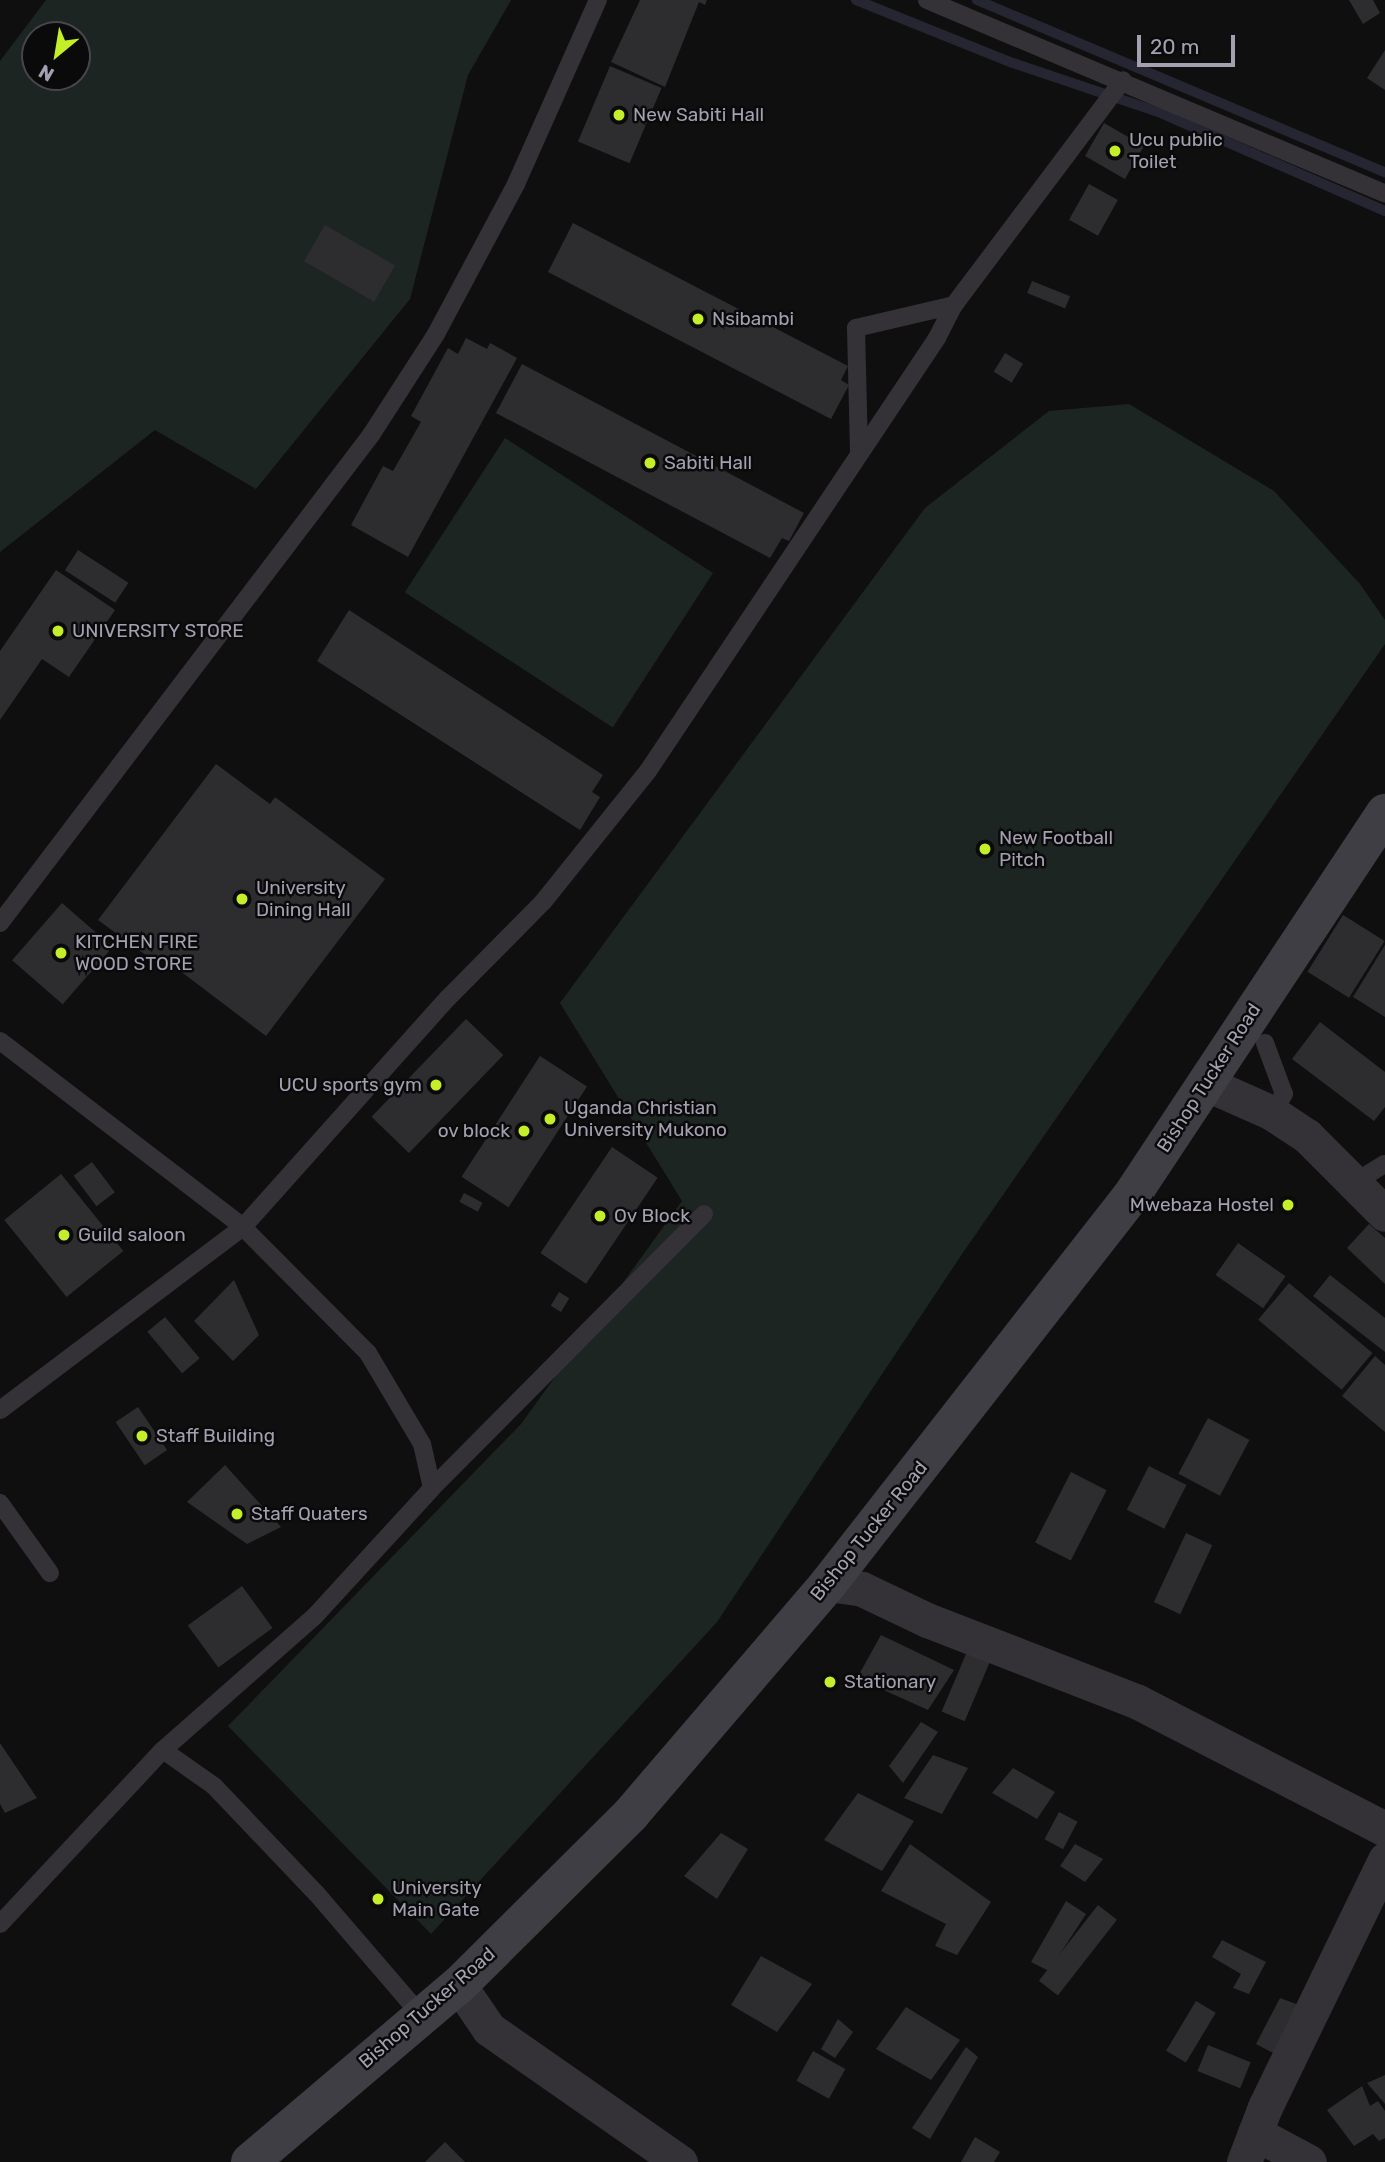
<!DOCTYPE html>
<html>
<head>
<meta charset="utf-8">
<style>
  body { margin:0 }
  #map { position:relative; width:1385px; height:2162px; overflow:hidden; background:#100f10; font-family:Rubik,sans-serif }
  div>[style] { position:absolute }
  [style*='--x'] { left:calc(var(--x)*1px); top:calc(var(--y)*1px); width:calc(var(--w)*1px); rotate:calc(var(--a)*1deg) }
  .green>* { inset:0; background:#1d2522; transform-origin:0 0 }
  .stream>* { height:10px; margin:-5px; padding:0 5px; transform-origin:5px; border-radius:5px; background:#262633 }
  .building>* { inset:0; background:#2d2c2f; transform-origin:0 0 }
  .lane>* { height:18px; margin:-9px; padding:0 9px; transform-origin:9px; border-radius:9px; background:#343237 }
  .street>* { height:35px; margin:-17.5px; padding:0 17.5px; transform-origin:17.5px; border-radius:17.5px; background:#343237 }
  .secondary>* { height:38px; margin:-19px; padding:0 19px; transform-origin:19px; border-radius:19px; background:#403e45 }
  .dots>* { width:19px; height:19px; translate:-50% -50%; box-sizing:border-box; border:4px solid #0b0a0b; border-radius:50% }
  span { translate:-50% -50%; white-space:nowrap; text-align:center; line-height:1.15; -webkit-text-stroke:5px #0b0a0b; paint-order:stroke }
  .poi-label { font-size:19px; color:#a4a0b1 }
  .left { translate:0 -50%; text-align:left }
  .right { translate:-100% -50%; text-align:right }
  .street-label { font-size:19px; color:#a4a0b1 }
  .north { position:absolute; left:21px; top:21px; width:70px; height:70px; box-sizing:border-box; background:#0b0a0b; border:2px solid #48464d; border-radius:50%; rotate:210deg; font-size:19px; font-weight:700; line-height:28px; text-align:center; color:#a4a0b1 }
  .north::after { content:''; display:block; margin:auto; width:24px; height:32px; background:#c4ee29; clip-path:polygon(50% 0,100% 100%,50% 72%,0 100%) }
  .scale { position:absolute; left:1137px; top:35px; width:98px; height:32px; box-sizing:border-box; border:4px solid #a4a0b1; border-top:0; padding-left:9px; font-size:21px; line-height:24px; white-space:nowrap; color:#a4a0b1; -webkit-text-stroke:5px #0b0a0b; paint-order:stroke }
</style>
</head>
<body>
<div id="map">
  <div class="green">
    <i style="clip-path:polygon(evenodd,46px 0,511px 0,468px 75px,410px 299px,256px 489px,155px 430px,0 552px,0 61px,46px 0,35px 35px,77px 35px,77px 77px,35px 77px,35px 35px)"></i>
    <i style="clip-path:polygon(1129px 404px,1274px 491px,1360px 584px,1385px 620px,1385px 644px,962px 1254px,717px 1622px,431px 1934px,228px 1726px,521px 1424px,682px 1201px,560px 1003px,925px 508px,1049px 411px)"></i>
    <i style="left:505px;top:438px;width:248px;height:184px;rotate:33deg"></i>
  </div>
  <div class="stream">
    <i style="--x:856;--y:0;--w:169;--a:21.9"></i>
    <i style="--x:1013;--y:63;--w:151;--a:18.6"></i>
    <i style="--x:1156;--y:111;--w:250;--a:23.6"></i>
    <i style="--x:977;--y:0;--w:443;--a:22.9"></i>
  </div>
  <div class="building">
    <i style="clip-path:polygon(640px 0,707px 0,705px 5px,699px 2px,665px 87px,611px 62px)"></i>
    <i style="clip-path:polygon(1349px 0,1373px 0,1380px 13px,1363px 24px)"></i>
    <i style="clip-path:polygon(1385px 50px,1385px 90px,1367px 78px)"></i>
    <i style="left:610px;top:66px;width:56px;height:82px;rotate:23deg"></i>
    <i style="left:1104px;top:123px;width:46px;height:38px;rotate:30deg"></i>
    <i style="left:1089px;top:184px;width:33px;height:41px;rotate:29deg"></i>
    <i style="clip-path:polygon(573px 223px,848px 366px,841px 380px,849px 385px,831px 419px,548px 272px)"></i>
    <i style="left:325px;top:225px;width:81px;height:42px;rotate:30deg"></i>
    <i style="left:1032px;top:281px;width:41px;height:13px;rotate:22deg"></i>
    <i style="clip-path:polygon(466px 338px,487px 349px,490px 343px,517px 358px,408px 557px,351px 525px,383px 466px,393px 471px,421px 422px,411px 416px,448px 348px,458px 354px)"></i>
    <i style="left:1005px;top:353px;width:21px;height:22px;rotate:31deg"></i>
    <i style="clip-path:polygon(522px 364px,804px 513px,789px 541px,782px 538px,770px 558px,496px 413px)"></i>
    <i style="left:78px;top:550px;width:60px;height:24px;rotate:33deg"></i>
    <i style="clip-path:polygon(56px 570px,115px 610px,69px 677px,42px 659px,0 720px,0 651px)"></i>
    <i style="clip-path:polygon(349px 610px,603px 775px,592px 792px,600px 797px,580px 830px,317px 661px)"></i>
    <i style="clip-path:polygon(216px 764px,270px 804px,275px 797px,385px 879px,266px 1036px,163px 958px,158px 964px,98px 920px)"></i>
    <i style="left:62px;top:903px;width:67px;height:76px;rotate:41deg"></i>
    <i style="left:1343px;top:915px;width:49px;height:67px;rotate:32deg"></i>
    <i style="clip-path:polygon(1385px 945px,1385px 1017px,1353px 997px)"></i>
    <i style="left:466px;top:1019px;width:52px;height:136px;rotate:44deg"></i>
    <i style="clip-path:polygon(1320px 1022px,1385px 1072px,1385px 1107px,1374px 1121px,1292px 1059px)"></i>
    <i style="left:540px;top:1056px;width:56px;height:144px;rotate:33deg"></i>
    <i style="left:612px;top:1147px;width:55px;height:128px;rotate:34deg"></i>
    <i style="left:92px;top:1162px;width:38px;height:23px;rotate:53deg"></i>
    <i style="left:61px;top:1174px;width:99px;height:73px;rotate:51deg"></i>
    <i style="left:464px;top:1193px;width:21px;height:10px;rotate:28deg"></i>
    <i style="clip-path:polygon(1369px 1224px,1385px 1238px,1385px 1284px,1347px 1248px)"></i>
    <i style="left:1238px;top:1243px;width:58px;height:39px;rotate:35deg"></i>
    <i style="clip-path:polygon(1330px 1275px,1385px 1318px,1385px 1352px,1313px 1296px)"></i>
    <i style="clip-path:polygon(234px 1280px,259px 1335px,233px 1361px,194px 1321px)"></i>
    <i style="left:1289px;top:1283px;width:109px;height:48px;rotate:40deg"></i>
    <i style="left:559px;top:1292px;width:12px;height:16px;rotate:31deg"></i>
    <i style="left:165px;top:1317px;width:54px;height:23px;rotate:50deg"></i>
    <i style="clip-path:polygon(1375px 1356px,1385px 1365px,1385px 1432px,1342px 1396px)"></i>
    <i style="left:138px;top:1407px;width:52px;height:27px;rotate:56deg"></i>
    <i style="left:1208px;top:1418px;width:47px;height:63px;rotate:28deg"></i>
    <i style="clip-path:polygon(225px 1465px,281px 1527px,247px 1544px,187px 1502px)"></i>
    <i style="left:1149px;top:1466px;width:42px;height:49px;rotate:27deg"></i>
    <i style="left:1071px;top:1472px;width:40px;height:79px;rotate:27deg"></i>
    <i style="left:1186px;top:1533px;width:29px;height:76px;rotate:25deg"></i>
    <i style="left:242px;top:1586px;width:52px;height:67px;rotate:54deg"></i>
    <i style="clip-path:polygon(881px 1635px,954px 1670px,928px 1710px,857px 1678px)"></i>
    <i style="left:969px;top:1647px;width:25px;height:70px;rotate:23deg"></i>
    <i style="clip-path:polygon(921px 1722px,938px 1732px,903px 1783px,889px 1766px)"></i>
    <i style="clip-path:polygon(0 1743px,37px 1798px,5px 1813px,0 1804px)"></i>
    <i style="clip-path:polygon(933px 1755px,968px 1768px,942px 1814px,904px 1798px)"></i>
    <i style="clip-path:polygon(1013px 1768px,1055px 1792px,1037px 1819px,992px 1793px)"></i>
    <i style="clip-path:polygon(858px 1793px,914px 1821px,882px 1871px,824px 1840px)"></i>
    <i style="left:1059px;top:1812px;width:21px;height:31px;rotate:28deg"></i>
    <i style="clip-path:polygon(721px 1833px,748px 1849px,717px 1899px,684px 1876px)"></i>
    <i style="clip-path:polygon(910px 1844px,991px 1902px,957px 1955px,935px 1946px,946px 1924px,881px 1891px)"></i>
    <i style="clip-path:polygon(1075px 1844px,1103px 1859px,1085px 1882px,1060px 1866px)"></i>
    <i style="clip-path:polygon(1066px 1901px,1086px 1914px,1049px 1971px,1031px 1962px)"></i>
    <i style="left:1098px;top:1905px;width:24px;height:96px;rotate:38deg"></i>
    <i style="clip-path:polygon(1222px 1940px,1266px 1962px,1249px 1994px,1233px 1988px,1241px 1974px,1212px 1957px)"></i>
    <i style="clip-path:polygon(761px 1956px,812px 1984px,777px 2032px,731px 2005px)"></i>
    <i style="clip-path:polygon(1280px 1998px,1299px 2005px,1277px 2055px,1256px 2044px)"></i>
    <i style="left:1196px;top:2001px;width:23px;height:58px;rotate:31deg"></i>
    <i style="clip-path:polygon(906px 2007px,960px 2040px,931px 2080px,876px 2049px)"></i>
    <i style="clip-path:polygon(838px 2019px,853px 2032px,835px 2058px,821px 2049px)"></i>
    <i style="left:1208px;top:2045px;width:46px;height:28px;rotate:22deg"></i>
    <i style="clip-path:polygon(966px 2047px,978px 2057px,930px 2139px,912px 2128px)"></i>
    <i style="left:813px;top:2051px;width:37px;height:34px;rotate:29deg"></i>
    <i style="clip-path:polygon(1385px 2075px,1385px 2104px,1367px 2083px)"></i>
    <i style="clip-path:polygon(1362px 2086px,1370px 2106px,1378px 2101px,1385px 2111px,1385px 2138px,1379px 2141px,1373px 2134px,1354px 2146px,1327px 2110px)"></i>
    <i style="clip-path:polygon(975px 2137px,1000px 2152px,994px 2162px,961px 2162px)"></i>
    <i style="clip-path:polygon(445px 2142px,465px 2162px,425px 2162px)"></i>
  </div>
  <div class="lane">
    <i style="--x:927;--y:0;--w:497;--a:22.9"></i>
    <i style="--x:859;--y:451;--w:123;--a:-91.4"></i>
    <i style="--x:856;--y:328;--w:101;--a:-13.2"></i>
    <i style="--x:0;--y:923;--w:613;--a:-52.76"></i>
    <i style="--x:371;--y:435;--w:120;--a:-57.2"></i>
    <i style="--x:436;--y:334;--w:170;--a:-61.9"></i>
    <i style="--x:516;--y:184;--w:201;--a:-66"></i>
    <i style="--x:0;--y:1041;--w:306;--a:37.4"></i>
    <i style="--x:243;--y:1227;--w:304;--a:143"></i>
    <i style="--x:1265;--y:1043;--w:54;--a:69.6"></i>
    <i style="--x:1284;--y:1094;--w:22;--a:122"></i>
    <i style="--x:1354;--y:1183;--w:36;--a:-32"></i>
    <i style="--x:432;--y:1488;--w:386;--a:-45.2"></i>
    <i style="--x:0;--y:1503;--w:86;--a:54.5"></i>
    <i style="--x:163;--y:1750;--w:62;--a:35.2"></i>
    <i style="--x:214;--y:1786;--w:148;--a:46.4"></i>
    <i style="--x:316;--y:1893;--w:160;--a:49.3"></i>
    <i style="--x:0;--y:1924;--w:238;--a:-46.9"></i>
    <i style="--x:163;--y:1750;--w:201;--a:-41.4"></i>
    <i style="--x:314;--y:1617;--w:175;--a:-47.5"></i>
    <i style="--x:432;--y:1488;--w:45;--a:-102.8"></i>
    <i style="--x:422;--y:1444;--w:106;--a:-120.7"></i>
    <i style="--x:368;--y:1353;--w:177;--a:-134.8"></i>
    <i style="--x:243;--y:1227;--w:307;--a:-48.2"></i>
    <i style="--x:448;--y:998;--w:135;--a:-45.3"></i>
    <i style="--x:543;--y:902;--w:168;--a:-51.3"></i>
    <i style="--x:648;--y:771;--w:521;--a:-56.28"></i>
    <i style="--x:937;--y:338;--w:37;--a:-63"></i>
    <i style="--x:954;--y:305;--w:281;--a:-53.1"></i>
  </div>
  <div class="street">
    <i style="--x:1207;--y:1084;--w:71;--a:24"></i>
    <i style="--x:1272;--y:1113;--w:42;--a:33.3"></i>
    <i style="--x:1307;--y:1136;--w:110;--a:45"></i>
    <i style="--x:828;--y:1584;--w:34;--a:8"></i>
    <i style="--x:862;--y:1589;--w:72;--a:25.5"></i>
    <i style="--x:927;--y:1620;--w:226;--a:21.2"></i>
    <i style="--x:1138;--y:1702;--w:278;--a:27.2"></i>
    <i style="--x:459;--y:1985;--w:53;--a:55.7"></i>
    <i style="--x:489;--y:2029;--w:233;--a:34.9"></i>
    <i style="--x:1255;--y:2133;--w:61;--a:28.2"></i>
    <i style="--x:1244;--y:2162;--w:59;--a:-69.1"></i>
    <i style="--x:1265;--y:2107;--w:275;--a:-64.1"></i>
  </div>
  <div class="secondary">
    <i style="--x:250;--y:2162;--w:274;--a:-40.3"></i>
    <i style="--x:459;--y:1985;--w:243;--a:-44.8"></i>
    <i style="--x:631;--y:1814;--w:303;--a:-49.4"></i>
    <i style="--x:828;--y:1584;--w:490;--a:-52"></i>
    <i style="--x:1130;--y:1198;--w:462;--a:-56.5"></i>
  </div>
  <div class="dots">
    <i style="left:619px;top:115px;background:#c4ee29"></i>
    <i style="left:1115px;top:151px;background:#c4ee29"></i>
    <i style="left:698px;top:319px;background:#c4ee29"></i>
    <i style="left:650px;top:463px;background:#c4ee29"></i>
    <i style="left:58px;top:631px;background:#c4ee29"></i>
    <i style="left:985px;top:849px;background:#c4ee29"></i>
    <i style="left:242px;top:899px;background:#c4ee29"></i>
    <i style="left:61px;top:953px;background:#c4ee29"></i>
    <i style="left:436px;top:1085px;background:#c4ee29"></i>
    <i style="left:550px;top:1119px;background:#c4ee29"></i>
    <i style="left:524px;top:1131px;background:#c4ee29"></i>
    <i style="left:1288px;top:1205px;background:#c4ee29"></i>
    <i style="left:600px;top:1216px;background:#c4ee29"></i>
    <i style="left:64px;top:1235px;background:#c4ee29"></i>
    <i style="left:142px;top:1436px;background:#c4ee29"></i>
    <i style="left:237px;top:1514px;background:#c4ee29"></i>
    <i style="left:830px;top:1682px;background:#c4ee29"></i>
    <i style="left:378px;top:1899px;background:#c4ee29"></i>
  </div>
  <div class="poi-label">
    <span class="left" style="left:633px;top:115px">New Sabiti Hall</span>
    <span class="left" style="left:1129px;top:151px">Ucu public<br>Toilet</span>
    <span class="left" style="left:712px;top:319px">Nsibambi</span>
    <span class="left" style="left:664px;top:463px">Sabiti Hall</span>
    <span class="left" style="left:72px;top:631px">UNIVERSITY STORE</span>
    <span class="left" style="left:999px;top:849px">New Football<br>Pitch</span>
    <span class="left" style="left:256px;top:899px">University<br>Dining Hall</span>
    <span class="left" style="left:75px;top:953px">KITCHEN FIRE<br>WOOD STORE</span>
    <span class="right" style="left:422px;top:1085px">UCU sports gym</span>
    <span class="left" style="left:564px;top:1119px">Uganda Christian<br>University Mukono</span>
    <span class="right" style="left:510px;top:1131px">ov block</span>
    <span class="right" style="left:1274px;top:1205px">Mwebaza Hostel</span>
    <span class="left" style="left:614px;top:1216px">Ov Block</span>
    <span class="left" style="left:78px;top:1235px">Guild saloon</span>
    <span class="left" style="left:156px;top:1436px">Staff Building</span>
    <span class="left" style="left:251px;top:1514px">Staff Quaters</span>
    <span class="left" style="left:844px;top:1682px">Stationary</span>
    <span class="left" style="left:392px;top:1899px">University<br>Main Gate</span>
  </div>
  <div class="street-label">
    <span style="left:1209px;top:1078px;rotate:-57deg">Bishop Tucker Road</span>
    <span style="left:869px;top:1531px;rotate:-51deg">Bishop Tucker Road</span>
    <span style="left:427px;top:2008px;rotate:-41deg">Bishop Tucker Road</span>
  </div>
  <div class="north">N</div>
  <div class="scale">20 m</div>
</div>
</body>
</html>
